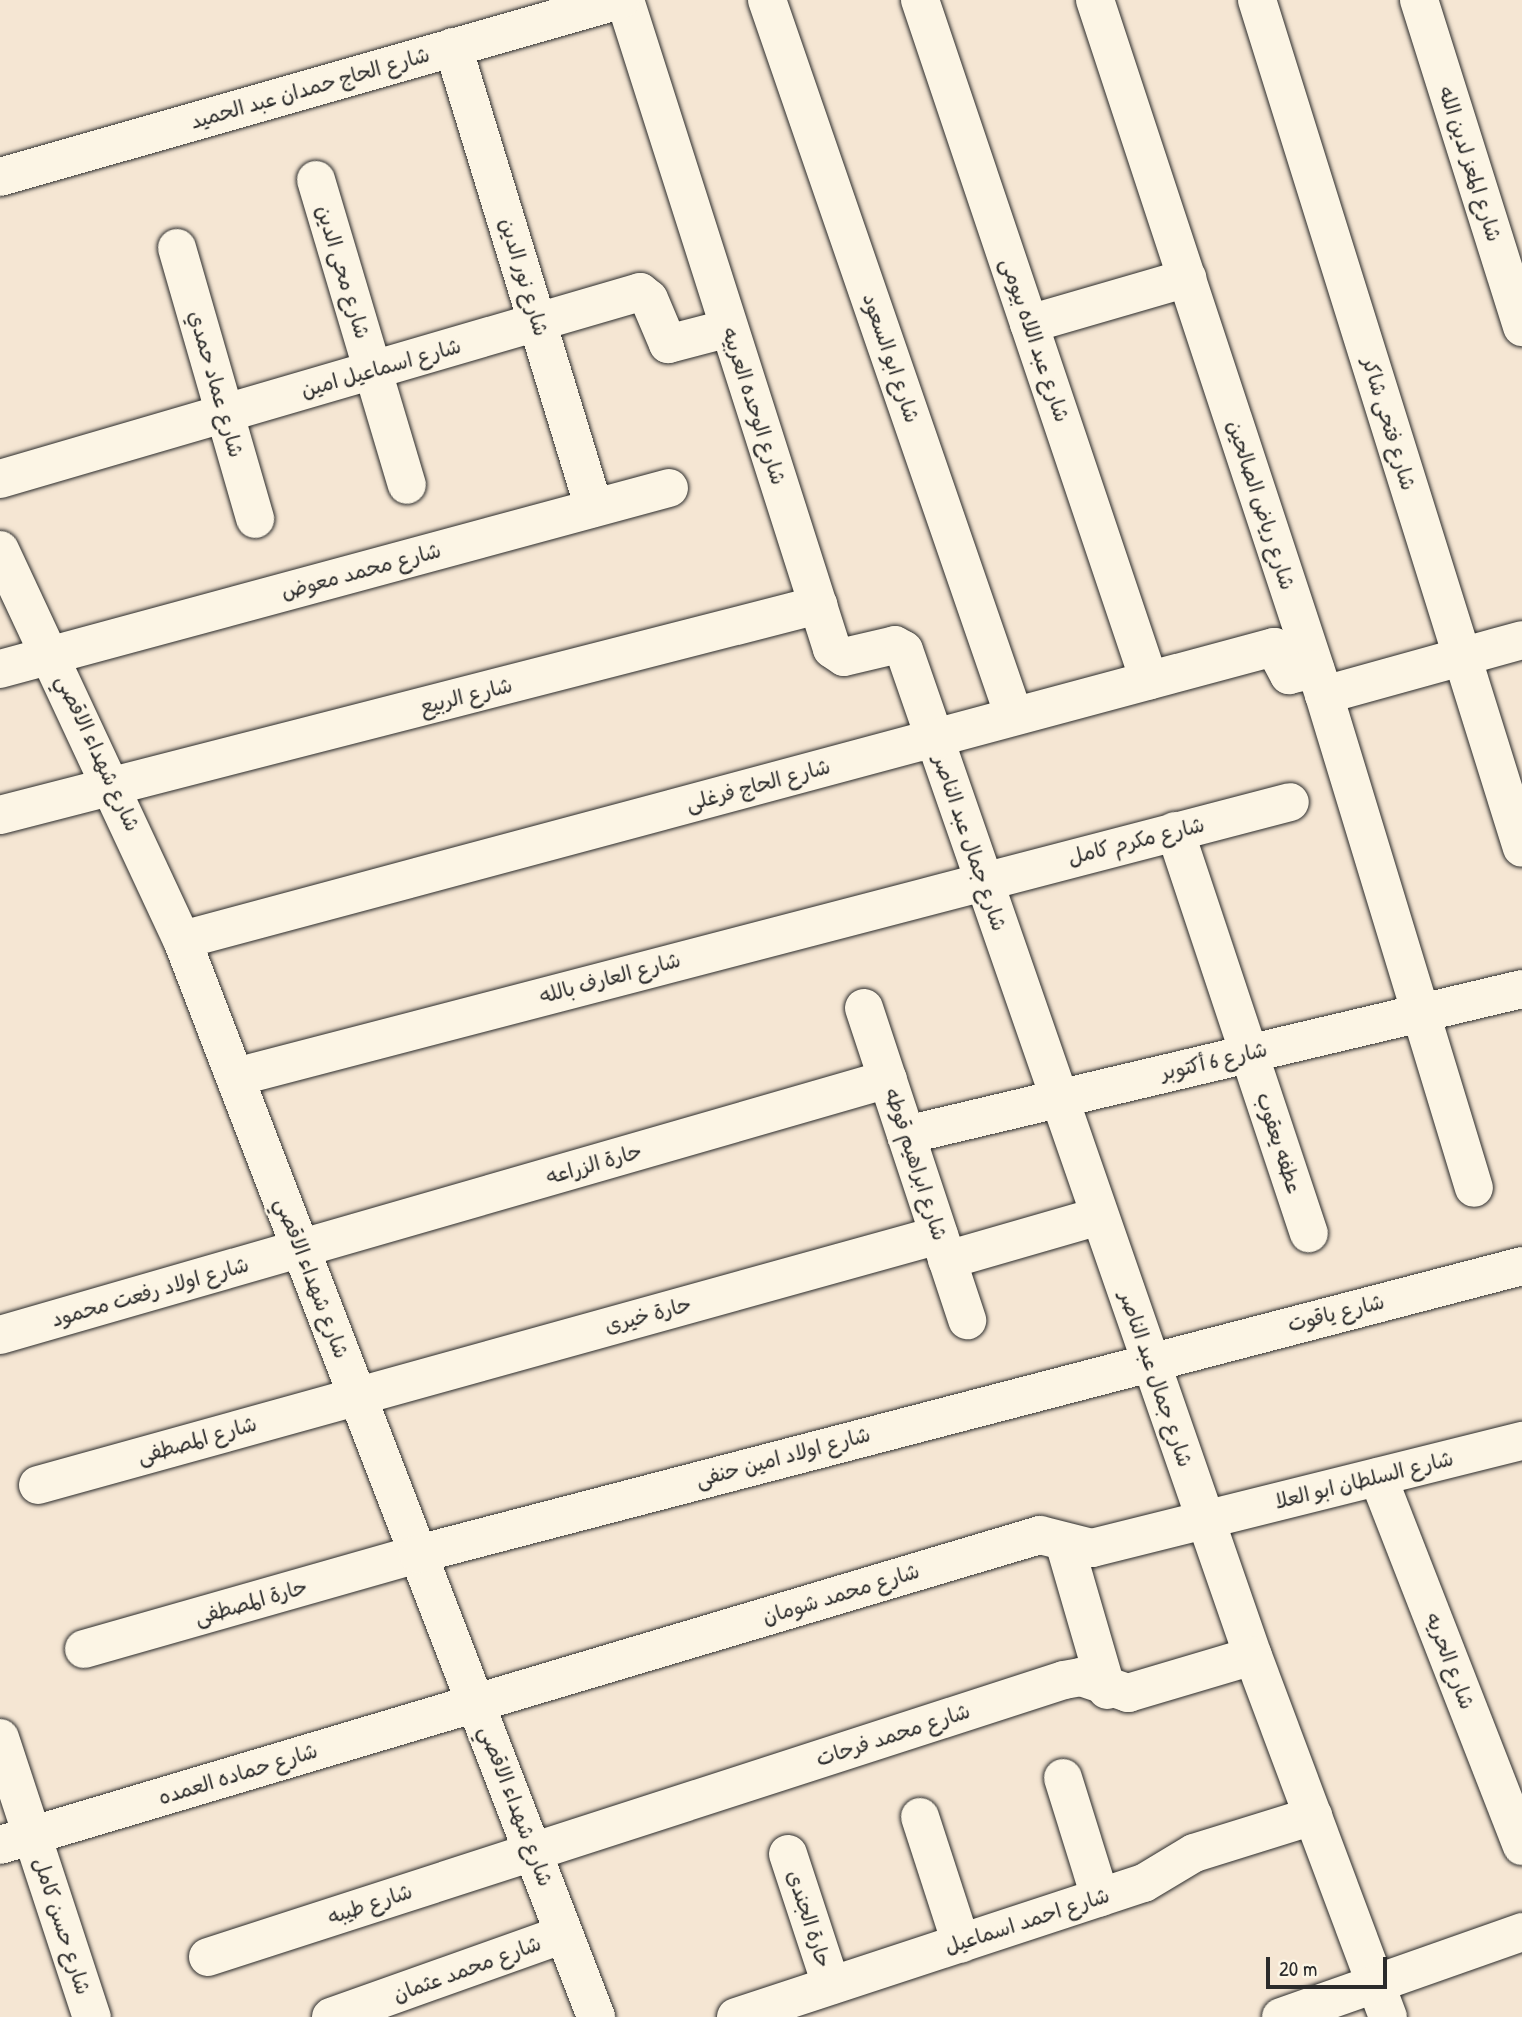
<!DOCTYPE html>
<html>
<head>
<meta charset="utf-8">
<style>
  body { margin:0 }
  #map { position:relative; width:1522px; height:2017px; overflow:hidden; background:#f5e6d3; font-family:"Patrick Hand","Playpen Sans Arabic",sans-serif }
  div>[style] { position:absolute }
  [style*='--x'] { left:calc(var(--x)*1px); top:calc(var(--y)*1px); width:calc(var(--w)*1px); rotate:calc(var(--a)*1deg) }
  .roads { filter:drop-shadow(0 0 2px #2b2b2b) drop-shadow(0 0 2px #2b2b2b) }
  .minor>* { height:38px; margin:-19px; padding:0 19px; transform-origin:19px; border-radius:19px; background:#fcf5e5 }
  span { translate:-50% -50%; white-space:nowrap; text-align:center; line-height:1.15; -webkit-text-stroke:5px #fcf5e5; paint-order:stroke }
  .street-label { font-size:21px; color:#2b2b2b }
  .scale { position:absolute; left:1266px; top:1957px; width:121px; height:32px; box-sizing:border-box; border:4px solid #2b2b2b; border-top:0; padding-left:9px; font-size:21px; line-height:24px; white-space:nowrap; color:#2b2b2b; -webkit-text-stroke:5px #fcf5e5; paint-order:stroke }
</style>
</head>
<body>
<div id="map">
  <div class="roads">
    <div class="minor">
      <i style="--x:625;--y:0;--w:681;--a:72.31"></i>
      <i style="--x:832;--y:649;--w:14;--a:34"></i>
      <i style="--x:844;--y:657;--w:52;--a:-13.2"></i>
      <i style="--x:895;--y:645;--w:10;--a:29"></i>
      <i style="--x:904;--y:650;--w:1065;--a:70.87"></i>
      <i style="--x:1253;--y:1656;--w:385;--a:69.5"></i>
      <i style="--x:767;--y:0;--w:757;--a:70.97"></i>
      <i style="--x:920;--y:0;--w:718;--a:71.39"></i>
      <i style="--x:1095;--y:0;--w:732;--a:71.76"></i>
      <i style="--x:1324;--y:695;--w:515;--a:73.08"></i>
      <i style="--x:1257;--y:0;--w:888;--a:72.65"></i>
      <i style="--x:1419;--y:0;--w:343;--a:72.5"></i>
      <i style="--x:453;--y:47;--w:482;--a:73"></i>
      <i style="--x:0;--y:177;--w:645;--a:-15.93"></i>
      <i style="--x:316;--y:180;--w:318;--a:73.4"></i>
      <i style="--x:177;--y:248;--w:282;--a:73.9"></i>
      <i style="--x:1029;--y:324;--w:165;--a:-16.2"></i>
      <i style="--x:0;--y:479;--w:667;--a:-16.29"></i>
      <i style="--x:640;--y:292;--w:11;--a:38"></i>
      <i style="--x:649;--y:299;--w:49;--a:67.1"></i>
      <i style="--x:668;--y:344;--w:63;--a:-14.7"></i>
      <i style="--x:0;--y:550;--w:430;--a:65"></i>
      <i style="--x:182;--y:940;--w:1154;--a:68.97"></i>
      <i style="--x:0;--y:669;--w:693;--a:-15.14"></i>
      <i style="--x:1324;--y:695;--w:205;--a:-15.5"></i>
      <i style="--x:0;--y:815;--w:845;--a:-14.4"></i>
      <i style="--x:1175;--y:831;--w:424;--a:71.6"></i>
      <i style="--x:182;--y:940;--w:1131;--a:-15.02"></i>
      <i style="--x:1274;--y:647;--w:32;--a:62"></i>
      <i style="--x:1289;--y:675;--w:27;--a:-13"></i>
      <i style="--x:864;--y:1008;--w:329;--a:71.7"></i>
      <i style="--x:236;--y:1077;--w:1089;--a:-14.62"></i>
      <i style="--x:906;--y:1135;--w:633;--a:-13.33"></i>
      <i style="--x:947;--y:1260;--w:158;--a:-16.1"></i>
      <i style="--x:0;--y:1335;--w:924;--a:-16.08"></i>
      <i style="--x:1378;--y:1477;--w:396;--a:68.7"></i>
      <i style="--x:38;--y:1485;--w:935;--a:-15.51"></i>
      <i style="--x:1064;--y:1542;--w:154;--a:73.8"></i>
      <i style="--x:84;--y:1649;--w:347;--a:-15.9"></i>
      <i style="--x:418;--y:1554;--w:1141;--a:-14.62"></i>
      <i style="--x:0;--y:1738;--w:294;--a:71.8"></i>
      <i style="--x:1063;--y:1778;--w:125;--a:72.7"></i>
      <i style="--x:920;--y:1817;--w:133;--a:72"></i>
      <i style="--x:0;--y:1845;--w:1085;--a:-16.6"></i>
      <i style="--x:1040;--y:1535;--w:54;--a:14"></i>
      <i style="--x:1092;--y:1548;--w:443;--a:-14"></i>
      <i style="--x:788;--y:1854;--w:138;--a:71.8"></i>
      <i style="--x:208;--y:1957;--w:900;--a:-17.93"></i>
      <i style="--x:1064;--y:1680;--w:17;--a:-10"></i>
      <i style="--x:1081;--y:1677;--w:50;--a:18.8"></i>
      <i style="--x:1128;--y:1693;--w:130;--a:-16.5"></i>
      <i style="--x:331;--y:2017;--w:247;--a:-19.6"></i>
      <i style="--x:736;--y:2017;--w:429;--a:-18.2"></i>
      <i style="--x:1144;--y:1883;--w:58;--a:-31"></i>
      <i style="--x:1194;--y:1853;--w:125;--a:-17.3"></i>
      <i style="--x:1281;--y:2017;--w:256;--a:-19.4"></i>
    </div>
  </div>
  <div class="street-label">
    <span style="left:310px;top:88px;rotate:-16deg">شارع الحاج حمدان عبد الحميد</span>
    <span style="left:1470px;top:164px;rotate:72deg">شارع المعز لدين الله</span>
    <span style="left:343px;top:272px;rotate:73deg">شارع محى الدين</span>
    <span style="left:524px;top:277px;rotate:73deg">شارع نور الدين</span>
    <span style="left:1035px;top:340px;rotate:71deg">شارع عبد اللاه بيومى</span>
    <span style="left:891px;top:358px;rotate:71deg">شارع ابو السعود</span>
    <span style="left:381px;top:368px;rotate:-16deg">شارع اسماعيل امين</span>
    <span style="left:216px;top:384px;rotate:74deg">شارع عماد حمدي</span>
    <span style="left:754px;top:406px;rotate:72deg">شارع الوحده العربيه</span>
    <span style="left:1389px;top:424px;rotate:73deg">شارع فتحى شاكر</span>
    <span style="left:1261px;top:505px;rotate:72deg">شارع رياض الصالحين</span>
    <span style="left:361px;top:571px;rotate:-15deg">شارع محمد معوض</span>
    <span style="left:466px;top:696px;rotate:-14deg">شارع الربيع</span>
    <span style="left:98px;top:753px;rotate:65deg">شارع شهداء الاقصي</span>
    <span style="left:758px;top:785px;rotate:-15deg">شارع الحاج فرغلى</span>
    <span style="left:1136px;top:841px;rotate:-14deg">شارع مكرم كامل</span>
    <span style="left:970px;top:843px;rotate:71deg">شارع جمال عبد الناصر</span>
    <span style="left:610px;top:978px;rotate:-15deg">شارع العارف بالله</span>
    <span style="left:1214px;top:1061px;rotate:-13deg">شارع 6 أكتوبر</span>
    <span style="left:1279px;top:1143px;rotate:72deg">عطفه يعقوب</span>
    <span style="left:594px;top:1164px;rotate:-16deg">حارة الزراعه</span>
    <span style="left:916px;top:1164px;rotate:72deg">شارع ابراهيم قوطه</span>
    <span style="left:312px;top:1278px;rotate:69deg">شارع شهداء الاقصي</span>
    <span style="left:150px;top:1292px;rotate:-16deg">شارع اولاد رفعت محمود</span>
    <span style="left:1336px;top:1313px;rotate:-14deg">شارع ياقوت</span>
    <span style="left:648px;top:1315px;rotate:-15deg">حارة خيرى</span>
    <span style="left:1156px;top:1379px;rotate:71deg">شارع جمال عبد الناصر</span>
    <span style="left:197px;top:1440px;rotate:-16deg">شارع المصطفى</span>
    <span style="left:783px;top:1457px;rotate:-15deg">شارع اولاد امين حنفى</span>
    <span style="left:1364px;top:1480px;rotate:-14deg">شارع السلطان ابو العلا</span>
    <span style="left:841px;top:1594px;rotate:-17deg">شارع محمد شومان</span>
    <span style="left:251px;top:1602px;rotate:-16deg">حارة المصطفى</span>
    <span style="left:1450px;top:1661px;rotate:69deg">شارع الحريه</span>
    <span style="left:893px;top:1735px;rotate:-18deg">شارع محمد فرحات</span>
    <span style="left:238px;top:1774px;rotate:-17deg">شارع حماده العمده</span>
    <span style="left:516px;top:1806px;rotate:69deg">شارع شهداء الاقصي</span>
    <span style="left:370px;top:1904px;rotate:-18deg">شارع طيبه</span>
    <span style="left:809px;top:1919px;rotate:72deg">حارة الجندى</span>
    <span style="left:1027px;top:1921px;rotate:-18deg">شارع احمد اسماعيل</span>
    <span style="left:62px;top:1926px;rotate:72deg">شارع حسن كامل</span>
    <span style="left:467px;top:1969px;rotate:-20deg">شارع محمد عثمان</span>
  </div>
  <div class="scale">20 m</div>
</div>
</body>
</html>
